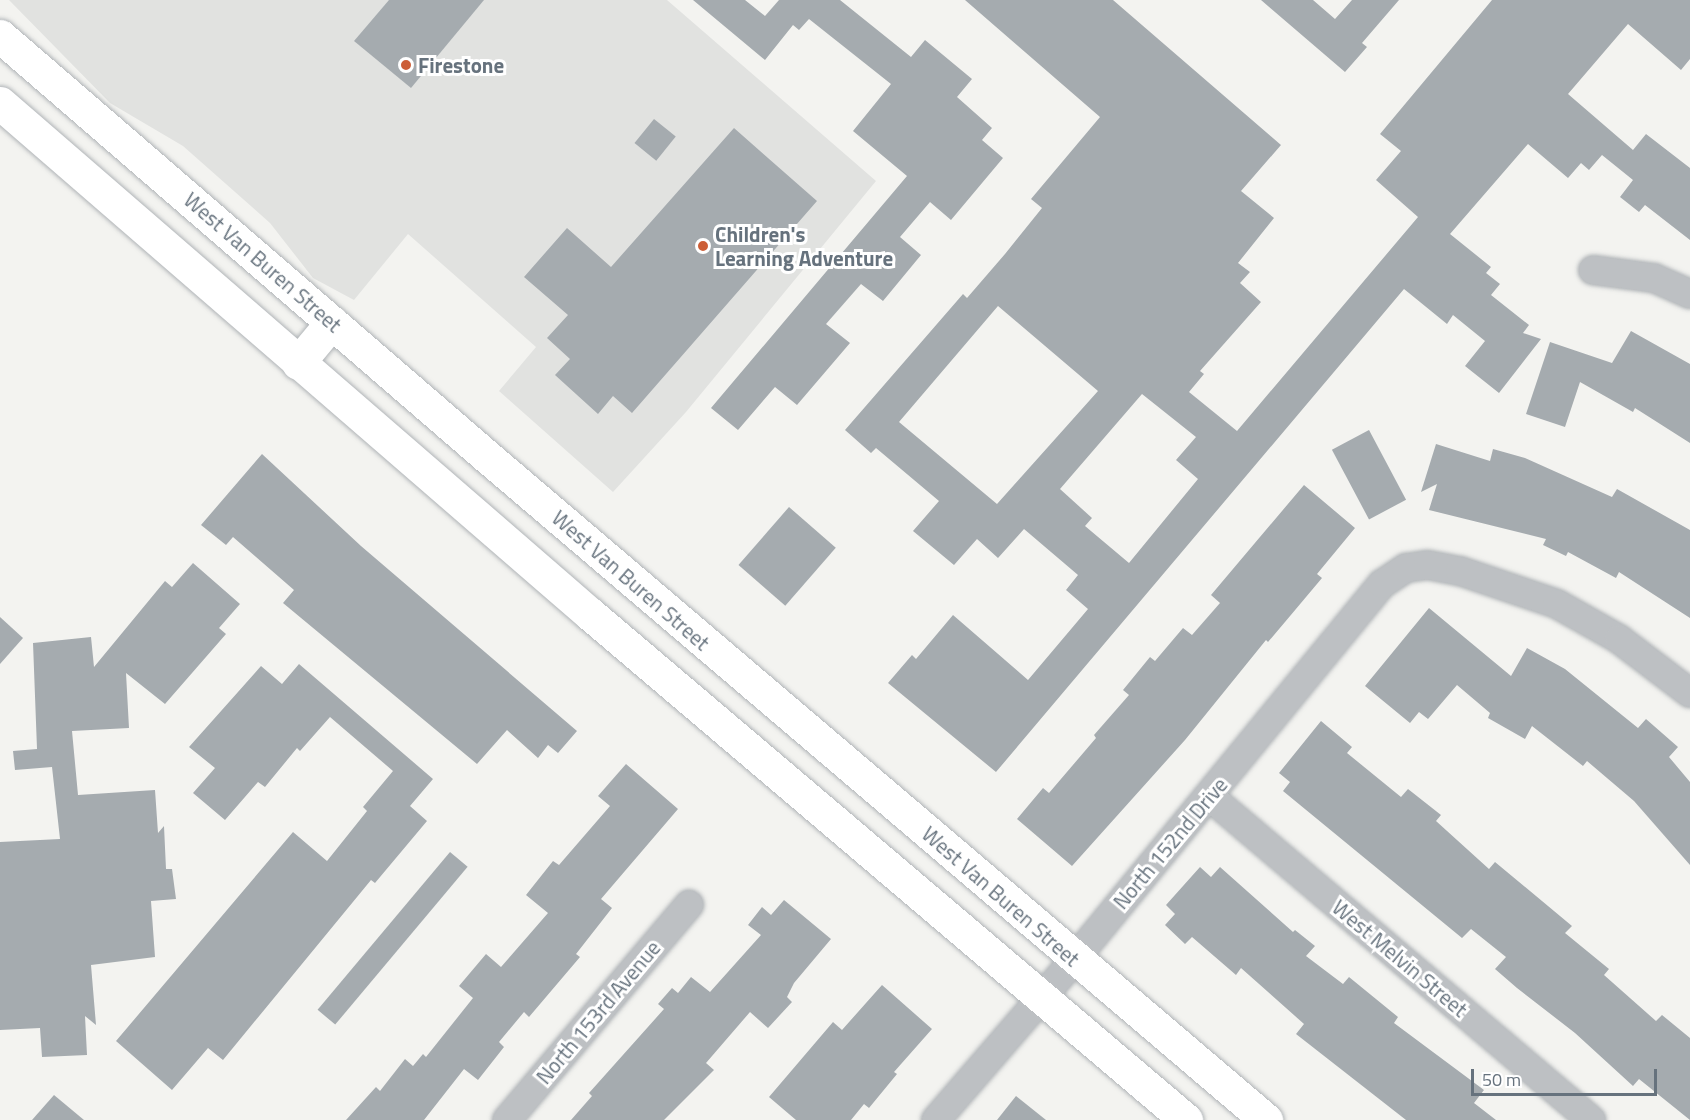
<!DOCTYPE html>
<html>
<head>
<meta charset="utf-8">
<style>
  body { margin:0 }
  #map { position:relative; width:1690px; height:1120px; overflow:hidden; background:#f3f3f0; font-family:"Titillium Web",sans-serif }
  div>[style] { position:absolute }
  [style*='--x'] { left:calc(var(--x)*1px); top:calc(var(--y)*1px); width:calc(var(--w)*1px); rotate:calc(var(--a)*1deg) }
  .built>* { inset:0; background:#e1e2e0 }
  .building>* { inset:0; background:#a5abaf; transform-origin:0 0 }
  .roads { filter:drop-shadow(0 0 2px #b0b4b7) drop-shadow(0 0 2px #b0b4b7) }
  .minor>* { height:28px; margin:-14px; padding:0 14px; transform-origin:14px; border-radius:14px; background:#bdc0c3 }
  .major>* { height:33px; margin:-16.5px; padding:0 16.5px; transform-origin:16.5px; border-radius:16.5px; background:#fff }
  .dots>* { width:16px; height:16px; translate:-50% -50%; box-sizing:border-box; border:3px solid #fff; border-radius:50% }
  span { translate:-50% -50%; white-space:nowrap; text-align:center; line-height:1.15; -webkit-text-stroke:6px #fff; paint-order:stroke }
  .poi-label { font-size:21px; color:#66727d; font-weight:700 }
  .left { translate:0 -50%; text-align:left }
  .street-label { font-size:21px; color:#66727d }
  .scale { position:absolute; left:1471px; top:1069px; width:186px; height:27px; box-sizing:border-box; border:3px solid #66727d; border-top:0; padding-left:8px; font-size:18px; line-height:21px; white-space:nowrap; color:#66727d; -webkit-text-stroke:4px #fff; paint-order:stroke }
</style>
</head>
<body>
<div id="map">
  <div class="built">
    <i style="clip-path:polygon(9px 0,667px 0,876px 181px,686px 412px,613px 492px,499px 391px,536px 347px,408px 234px,354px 300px,313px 278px,270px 223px,183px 146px,110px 103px)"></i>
  </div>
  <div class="building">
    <i style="clip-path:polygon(389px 0,484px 0,411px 88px,354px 41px)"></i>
    <i style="clip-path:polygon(693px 0,745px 0,765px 16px,779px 0,840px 0,911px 57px,925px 40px,972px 79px,957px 97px,992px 128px,982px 140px,1003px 158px,951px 220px,930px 202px,900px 237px,921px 255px,883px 301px,861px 284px,826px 324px,850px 343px,797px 405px,775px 387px,738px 430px,711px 408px,907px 176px,853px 131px,891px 84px,809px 19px,799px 30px,793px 25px,765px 60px)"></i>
    <i style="clip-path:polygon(evenodd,965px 0,1113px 0,1281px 145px,1241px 191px,1274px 218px,1238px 263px,1250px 272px,1240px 283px,1261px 302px,1200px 371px,1204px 374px,1189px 392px,1237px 431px,1418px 217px,1376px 180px,1401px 151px,1380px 134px,1492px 0,1690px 0,1690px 59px,1681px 70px,1628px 24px,1568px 94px,1633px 150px,1646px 134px,1690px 168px,1690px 240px,1645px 205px,1639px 212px,1620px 197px,1633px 180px,1602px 155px,1589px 170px,1581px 163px,1568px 178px,1528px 144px,1450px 234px,1491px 267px,1486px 273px,1500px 284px,1491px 295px,1529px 325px,1523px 333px,1541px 339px,1499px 393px,1465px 366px,1485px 341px,1453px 315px,1447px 324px,1404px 289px,996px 772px,888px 683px,912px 655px,916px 659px,953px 615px,1028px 680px,1088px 609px,1066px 590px,1078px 575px,1024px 529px,998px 558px,977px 539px,954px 565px,913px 531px,939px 501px,876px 448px,871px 453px,845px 430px,963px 294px,967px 298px,1005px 254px,1042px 208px,1031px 199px,1100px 117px,965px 0,998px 306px,1098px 391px,997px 504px,899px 422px,998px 306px,965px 0,1142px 394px,1196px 437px,1176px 460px,1198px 479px,1129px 563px,1085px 526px,1092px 518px,1060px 489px,1142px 394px)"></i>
    <i style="clip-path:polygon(1261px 0,1313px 0,1335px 19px,1352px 0,1399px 0,1362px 43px,1367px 47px,1345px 72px)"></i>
    <i style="left:654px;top:119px;width:28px;height:31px;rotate:39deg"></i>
    <i style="clip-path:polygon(734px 128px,817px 201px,632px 413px,613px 396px,598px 414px,555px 375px,570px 359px,547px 338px,568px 315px,524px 277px,567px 228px,611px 267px)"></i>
    <i style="clip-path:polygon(1631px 331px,1690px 364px,1690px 443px,1635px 408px,1633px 412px,1580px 382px,1565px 427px,1526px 414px,1550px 342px,1612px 363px)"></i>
    <i style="left:1369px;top:430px;width:79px;height:42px;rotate:62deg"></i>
    <i style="clip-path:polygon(1436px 444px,1490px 461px,1493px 449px,1525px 458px,1612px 497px,1617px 489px,1690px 530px,1690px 618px,1619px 572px,1616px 578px,1568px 552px,1566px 556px,1543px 545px,1546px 539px,1429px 510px,1437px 484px,1421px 492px)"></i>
    <i style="clip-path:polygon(262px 454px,361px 546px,577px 731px,558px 753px,548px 745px,538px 758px,507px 730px,477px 764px,283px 603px,294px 590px,233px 537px,226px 545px,201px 525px)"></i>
    <i style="clip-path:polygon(1304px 485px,1355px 528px,1317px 574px,1322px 578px,1285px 622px,1268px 642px,1266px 640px,1185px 740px,1072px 866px,1017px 819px,1043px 788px,1049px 793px,1096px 738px,1094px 735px,1129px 695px,1123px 690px,1150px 657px,1155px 661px,1183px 628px,1192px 635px,1220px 603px,1211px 595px)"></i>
    <i style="left:789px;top:507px;width:62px;height:77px;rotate:41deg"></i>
    <i style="clip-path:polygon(193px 563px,240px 604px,219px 628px,226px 634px,165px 704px,126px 673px,129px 728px,72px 731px,78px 795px,155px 790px,158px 833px,164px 826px,166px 869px,172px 869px,176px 899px,151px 901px,155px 957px,91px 965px,96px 1025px,85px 1016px,87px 1055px,42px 1057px,40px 1028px,0 1030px,0 842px,60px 839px,52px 767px,15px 770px,13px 751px,37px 749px,33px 643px,91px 637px,94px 667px,165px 581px,172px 587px)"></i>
    <i style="clip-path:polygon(1429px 608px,1511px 676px,1527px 648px,1565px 669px,1638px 728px,1646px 719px,1678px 747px,1669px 757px,1690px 782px,1690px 865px,1634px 801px,1587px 761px,1583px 766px,1532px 726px,1525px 739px,1488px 718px,1490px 713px,1457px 685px,1428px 719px,1419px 712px,1410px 723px,1365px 686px)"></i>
    <i style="clip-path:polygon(0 617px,23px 638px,0 664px)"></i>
    <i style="clip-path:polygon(299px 664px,433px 779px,410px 806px,427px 821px,375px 883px,371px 880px,223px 1060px,208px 1048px,172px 1090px,116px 1041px,293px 832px,327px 861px,367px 811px,363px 807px,393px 771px,330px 717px,300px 751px,297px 748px,265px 787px,258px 782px,225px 820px,193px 793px,215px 768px,189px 747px,261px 666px,282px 684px)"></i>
    <i style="clip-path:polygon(1321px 721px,1352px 747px,1347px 753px,1401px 797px,1408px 789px,1441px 815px,1436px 821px,1489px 869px,1495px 862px,1572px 926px,1565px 933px,1609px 969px,1604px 975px,1656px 1021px,1662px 1015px,1690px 1038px,1690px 1120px,1639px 1079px,1633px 1086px,1575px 1033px,1517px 988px,1495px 969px,1506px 957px,1471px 929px,1462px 938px,1283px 791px,1290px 782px,1279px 773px)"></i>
    <i style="clip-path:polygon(626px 764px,678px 809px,601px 899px,612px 908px,576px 954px,580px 957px,529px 1017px,524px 1012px,499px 1042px,504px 1047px,478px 1080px,464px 1069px,424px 1120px,346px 1120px,376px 1087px,380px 1091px,405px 1059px,413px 1066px,423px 1054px,426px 1057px,473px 998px,459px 986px,486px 954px,501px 967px,548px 913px,526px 895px,553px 861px,559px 865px,610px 806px,598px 796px)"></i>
    <i style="left:450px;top:852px;width:23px;height:206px;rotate:40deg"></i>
    <i style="clip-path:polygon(1200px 867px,1211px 877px,1220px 867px,1293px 932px,1295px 930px,1315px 946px,1306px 956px,1343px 984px,1349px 977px,1398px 1017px,1394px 1023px,1484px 1090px,1474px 1103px,1496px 1120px,1406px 1120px,1296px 1034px,1304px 1024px,1241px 968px,1236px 975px,1192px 937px,1185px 944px,1165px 925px,1175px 914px,1166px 905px)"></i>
    <i style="clip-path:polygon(784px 900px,831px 939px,794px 983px,787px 997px,792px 1002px,768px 1028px,750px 1012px,706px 1063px,714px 1070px,664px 1120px,571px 1120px,592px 1096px,589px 1093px,664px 1009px,658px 1004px,672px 988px,678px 993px,691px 977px,710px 992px,761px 935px,748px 925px,762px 907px,771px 915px)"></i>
    <i style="clip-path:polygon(882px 985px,932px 1029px,894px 1072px,897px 1074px,869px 1108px,864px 1104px,851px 1120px,796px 1120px,769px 1097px,833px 1022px,842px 1030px)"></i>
    <i style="clip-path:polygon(54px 1095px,84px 1120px,32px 1120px)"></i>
    <i style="clip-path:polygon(1016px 1096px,1046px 1120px,997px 1120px)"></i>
  </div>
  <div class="roads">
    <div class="minor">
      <i style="--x:1593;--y:270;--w:62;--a:7.5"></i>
      <i style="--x:1654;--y:278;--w:39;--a:24"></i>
      <i style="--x:1209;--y:796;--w:501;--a:40.3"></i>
      <i style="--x:507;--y:1120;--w:282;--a:-49.8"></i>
      <i style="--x:936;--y:1120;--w:211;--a:-49.2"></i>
      <i style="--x:1074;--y:960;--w:486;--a:-50.7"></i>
      <i style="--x:1382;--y:584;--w:29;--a:-34"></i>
      <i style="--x:1406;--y:568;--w:22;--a:-8"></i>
      <i style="--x:1428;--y:565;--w:33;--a:11"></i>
      <i style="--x:1460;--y:571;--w:102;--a:18.8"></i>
      <i style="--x:1557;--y:604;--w:71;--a:29.4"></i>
      <i style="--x:1619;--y:639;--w:89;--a:37.3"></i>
    </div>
    <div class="major">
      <i style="--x:0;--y:36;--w:641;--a:40.82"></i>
      <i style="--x:485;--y:455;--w:1026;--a:40.41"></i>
      <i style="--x:0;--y:103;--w:781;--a:40.9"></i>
      <i style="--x:590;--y:614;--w:782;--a:40.33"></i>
      <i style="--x:298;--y:363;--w:53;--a:-50.3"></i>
    </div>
  </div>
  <div class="dots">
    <i style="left:406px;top:65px;background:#cc5e37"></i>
    <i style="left:703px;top:246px;background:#cc5e37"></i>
  </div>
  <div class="poi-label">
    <span class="left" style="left:418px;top:65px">Firestone</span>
    <span class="left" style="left:715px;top:246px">Children's<br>Learning Adventure</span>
  </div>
  <div class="street-label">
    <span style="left:263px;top:262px;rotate:41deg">West Van Buren Street</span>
    <span style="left:631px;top:580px;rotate:41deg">West Van Buren Street</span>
    <span style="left:1170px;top:843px;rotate:-50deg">North 152nd Drive</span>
    <span style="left:1001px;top:896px;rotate:41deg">West Van Buren Street</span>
    <span style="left:1400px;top:958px;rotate:40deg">West Melvin Street</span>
    <span style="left:598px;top:1012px;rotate:-50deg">North 153rd Avenue</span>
  </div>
  <div class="scale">50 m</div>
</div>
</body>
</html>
